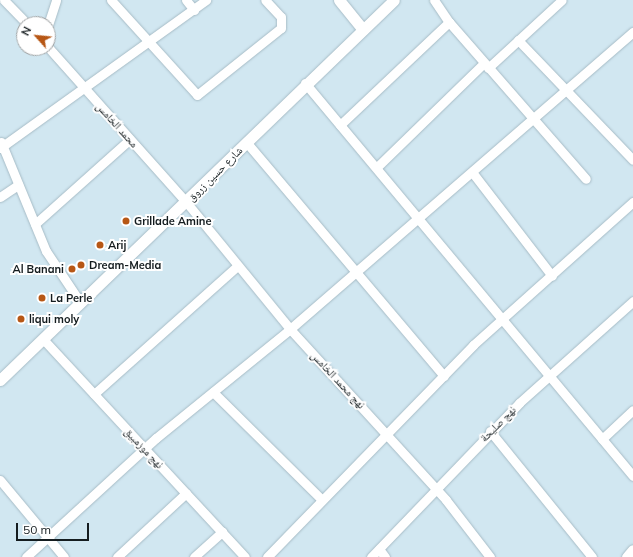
<!DOCTYPE html>
<html>
<head>
<meta charset="utf-8">
<style>
  body { margin:0 }
  #map { position:relative; width:633px; height:557px; overflow:hidden; background:#d1e7f1; font-family:Mulish,"Noto Naskh Arabic",sans-serif }
  div>[style] { position:absolute }
  [style*='--x'] { left:calc(var(--x)*1px); top:calc(var(--y)*1px); width:calc(var(--w)*1px); rotate:calc(var(--a)*1deg) }
  .roads { filter:drop-shadow(0 0 1px #a7bcc6) drop-shadow(0 0 1px #a7bcc6) }
  .minor>* { height:9px; margin:-4.5px; padding:0 4.5px; transform-origin:4.5px; border-radius:4.5px; background:#fff }
  .tertiary>* { height:11px; margin:-5.5px; padding:0 5.5px; transform-origin:5.5px; border-radius:5.5px; background:#fff }
  .dots>* { width:11px; height:11px; translate:-50% -50%; box-sizing:border-box; border:2px solid #fff; border-radius:50% }
  span { translate:-50% -50%; white-space:nowrap; text-align:center; line-height:1.15; -webkit-text-stroke:4px #fff; paint-order:stroke }
  .street-label { font-size:11px; color:#141c1f }
  .poi-label { font-size:11px; color:#141c1f; font-weight:700 }
  .left { translate:0 -50%; text-align:left }
  .right { translate:-100% -50%; text-align:right }
  .north { position:absolute; left:16px; top:16px; width:40px; height:40px; box-sizing:border-box; background:#fff; border:1px solid #a1a4a5; border-radius:50%; rotate:297deg; font-size:11px; font-weight:700; line-height:16px; text-align:center; color:#141c1f }
  .north::after { content:''; display:block; margin:auto; width:14px; height:18px; background:#b75715; clip-path:polygon(50% 0,100% 100%,50% 72%,0 100%) }
  .scale { position:absolute; left:16px; top:523px; width:73px; height:18px; box-sizing:border-box; border:2px solid #141c1f; border-top:0; padding-left:5px; font-size:12px; line-height:14px; white-space:nowrap; color:#141c1f; -webkit-text-stroke:3px #fff; paint-order:stroke }
</style>
</head>
<body>
<div id="map">
  <div class="roads">
    <div class="minor">
      <i style="--x:4;--y:0;--w:33;--a:46"></i>
      <i style="--x:111;--y:0;--w:128;--a:47.8"></i>
      <i style="--x:197;--y:95;--w:107;--a:-38.6"></i>
      <i style="--x:281;--y:28;--w:11;--a:-90"></i>
      <i style="--x:281;--y:17;--w:23;--a:-133"></i>
      <i style="--x:186;--y:0;--w:13;--a:51"></i>
      <i style="--x:434;--y:0;--w:27;--a:56"></i>
      <i style="--x:48;--y:25;--w:26;--a:-72"></i>
      <i style="--x:518;--y:40;--w:166;--a:46.2"></i>
      <i style="--x:48;--y:47;--w:209;--a:48.3"></i>
      <i style="--x:187;--y:203;--w:163;--a:50.7"></i>
      <i style="--x:290;--y:329;--w:231;--a:47.6"></i>
      <i style="--x:446;--y:500;--w:72;--a:52.3"></i>
      <i style="--x:488;--y:68;--w:100;--a:-42.6"></i>
      <i style="--x:305;--y:83;--w:512;--a:50.15"></i>
      <i style="--x:340;--y:125;--w:150;--a:-43.4"></i>
      <i style="--x:449;--y:22;--w:208;--a:48.9"></i>
      <i style="--x:1;--y:142;--w:118;--a:67.6"></i>
      <i style="--x:46;--y:251;--w:61;--a:56.3"></i>
      <i style="--x:247;--y:143;--w:305;--a:49.8"></i>
      <i style="--x:0;--y:148;--w:254;--a:-35.7"></i>
      <i style="--x:377;--y:167;--w:149;--a:-44.2"></i>
      <i style="--x:472;--y:172;--w:131;--a:52.4"></i>
      <i style="--x:0;--y:197;--w:22;--a:-34"></i>
      <i style="--x:35;--y:224;--w:127;--a:-41.8"></i>
      <i style="--x:43;--y:339;--w:297;--a:47.2"></i>
      <i style="--x:213;--y:392;--w:153;--a:44.7"></i>
      <i style="--x:94;--y:394;--w:192;--a:-41.8"></i>
      <i style="--x:490;--y:431;--w:162;--a:51"></i>
      <i style="--x:602;--y:439;--w:42;--a:-43.1"></i>
      <i style="--x:0;--y:480;--w:100;--a:50.3"></i>
      <i style="--x:379;--y:549;--w:10;--a:53"></i>
      <i style="--x:26;--y:557;--w:176;--a:-42.5"></i>
      <i style="--x:156;--y:438;--w:173;--a:-39.1"></i>
      <i style="--x:290;--y:329;--w:454;--a:-40.9"></i>
      <i style="--x:117;--y:557;--w:94;--a:-42.8"></i>
      <i style="--x:194;--y:557;--w:38;--a:-42"></i>
      <i style="--x:267;--y:557;--w:296;--a:-45.8"></i>
      <i style="--x:473;--y:345;--w:215;--a:-41.8"></i>
      <i style="--x:371;--y:557;--w:214;--a:-46.1"></i>
      <i style="--x:519;--y:403;--w:153;--a:-41.8"></i>
    </div>
    <div class="tertiary">
      <i style="--x:339;--y:0;--w:38;--a:51"></i>
      <i style="--x:0;--y:380;--w:547;--a:-43.96"></i>
      <i style="--x:627;--y:557;--w:9;--a:-49"></i>
    </div>
  </div>
  <div class="dots">
    <i style="left:126px;top:221px;background:#b75715"></i>
    <i style="left:100px;top:245px;background:#b75715"></i>
    <i style="left:81px;top:265px;background:#b75715"></i>
    <i style="left:72px;top:269px;background:#b75715"></i>
    <i style="left:42px;top:298px;background:#b75715"></i>
    <i style="left:21px;top:319px;background:#b75715"></i>
  </div>
  <div class="street-label">
    <span style="left:117px;top:125px;rotate:48deg">محمد الخامس</span>
    <span style="left:215px;top:174px;rotate:-45deg">شارع حسين زروق</span>
    <span style="left:338px;top:380px;rotate:47deg">نهج محمد الخامس</span>
    <span style="left:498px;top:424px;rotate:-45deg">نهج صليحة</span>
    <span style="left:144px;top:448px;rotate:47deg">نهج موزمبيق</span>
  </div>
  <div class="poi-label">
    <span class="left" style="left:134px;top:221px">Grillade Amine</span>
    <span class="left" style="left:108px;top:245px">Arij</span>
    <span class="left" style="left:89px;top:265px">Dream-Media</span>
    <span class="right" style="left:64px;top:269px">Al Banani</span>
    <span class="left" style="left:50px;top:298px">La Perle</span>
    <span class="left" style="left:29px;top:319px">liqui moly</span>
  </div>
  <div class="north">N</div>
  <div class="scale">50 m</div>
</div>
</body>
</html>
